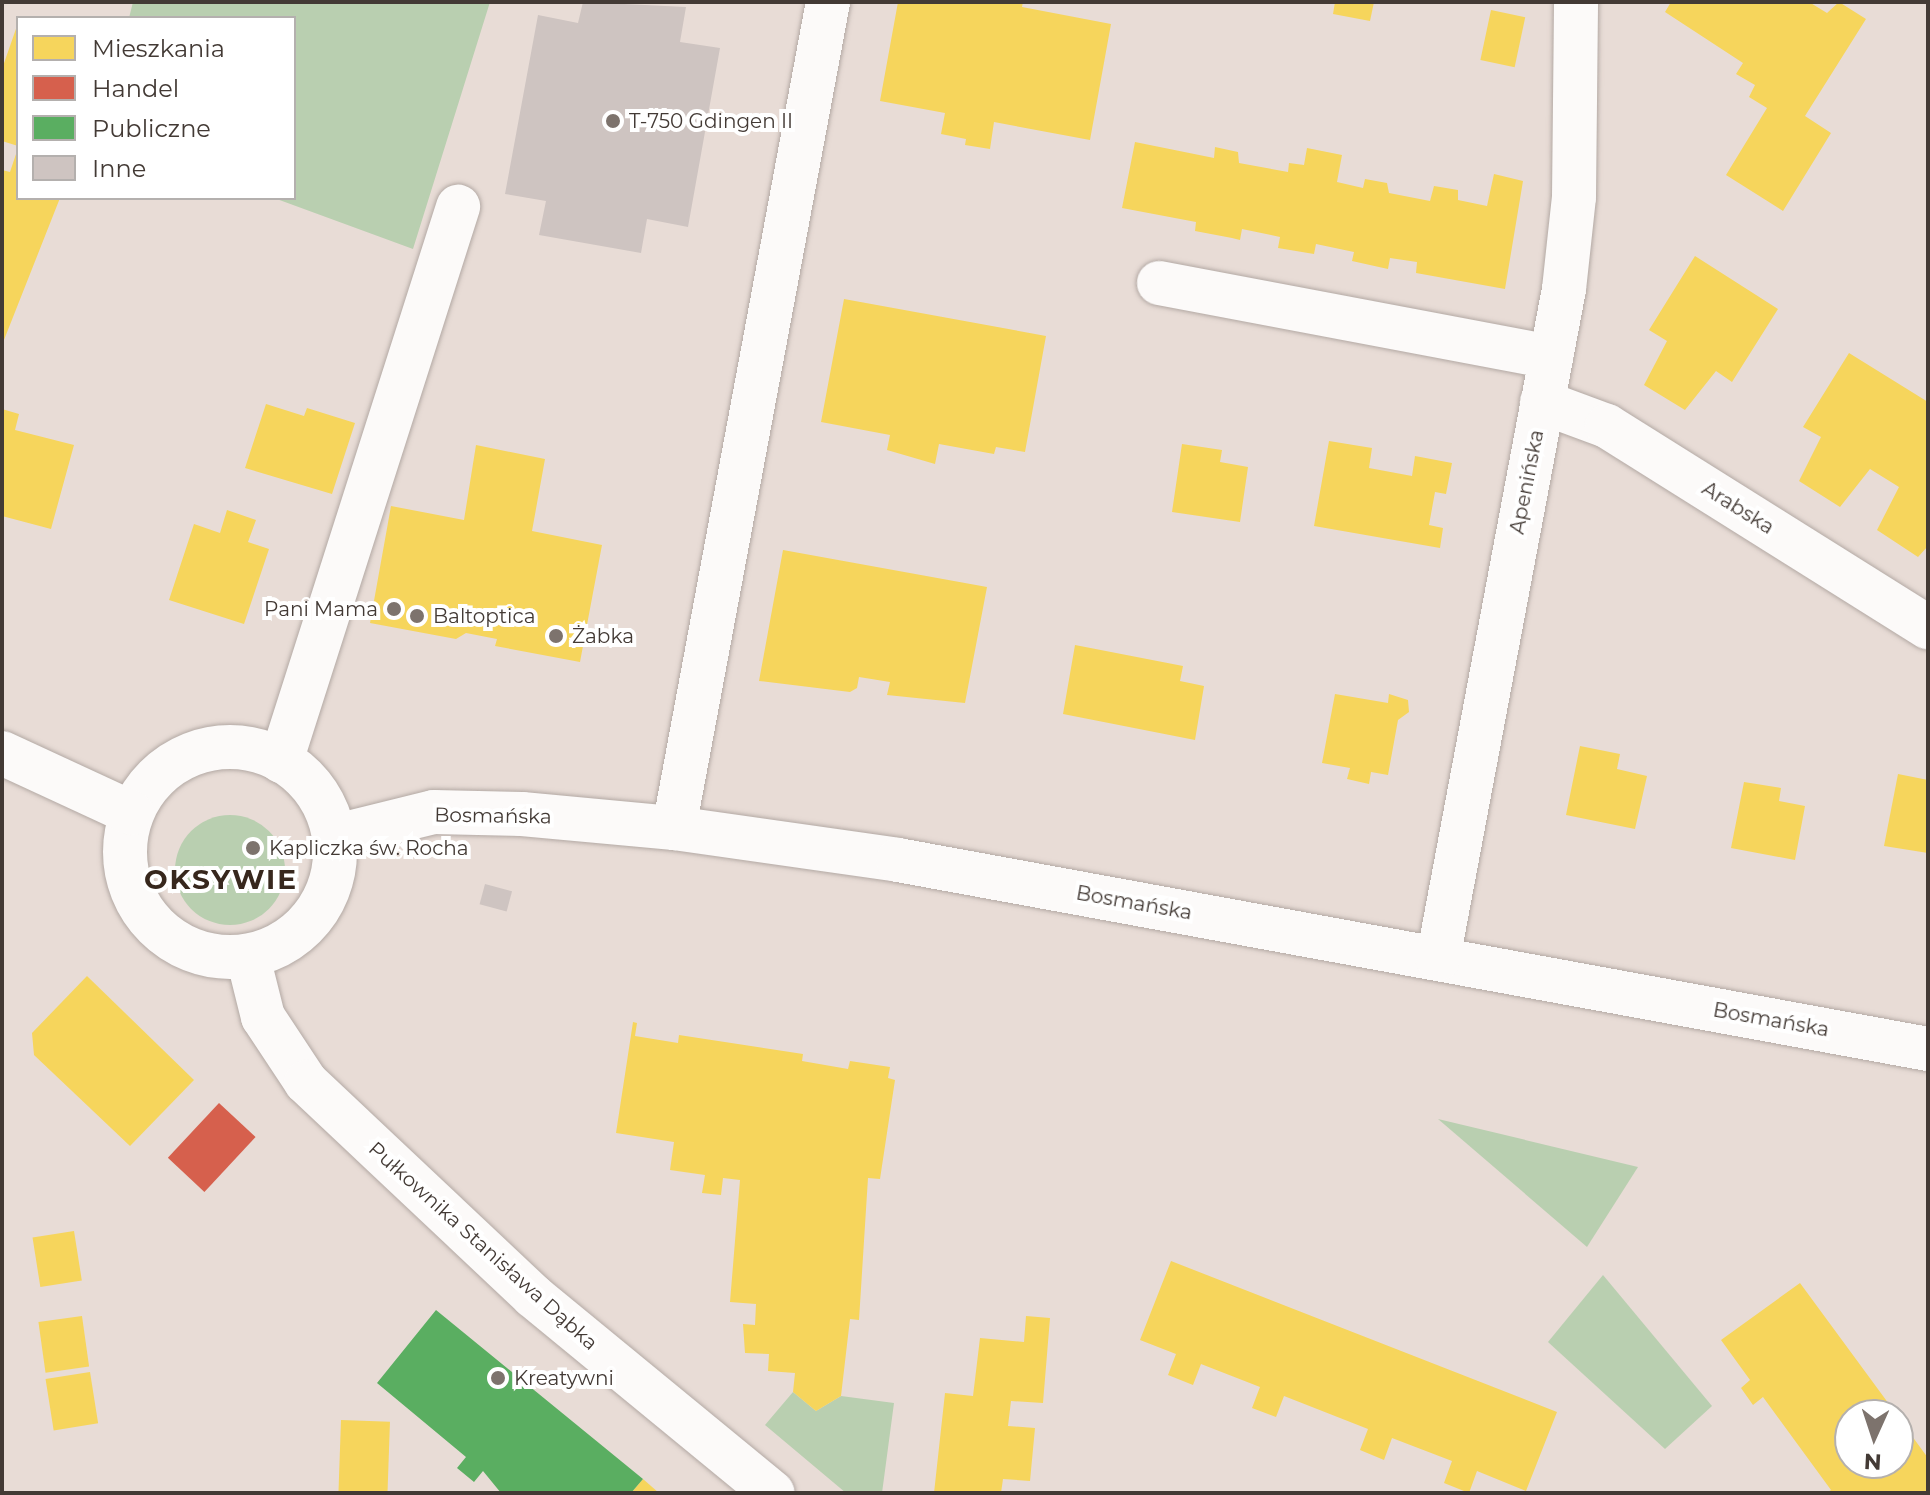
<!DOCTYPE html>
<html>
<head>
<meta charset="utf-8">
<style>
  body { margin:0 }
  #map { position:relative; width:1930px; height:1495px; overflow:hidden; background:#e8dcd6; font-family:Montserrat,sans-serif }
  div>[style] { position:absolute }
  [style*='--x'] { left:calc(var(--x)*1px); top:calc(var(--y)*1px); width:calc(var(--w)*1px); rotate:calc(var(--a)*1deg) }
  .green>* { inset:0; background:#b9cfb0 }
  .round { border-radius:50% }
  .homes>* { inset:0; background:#f6d55c; transform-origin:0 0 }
  .shops>* { inset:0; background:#d6604d; transform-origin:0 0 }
  .public>* { inset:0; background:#5aae61 }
  .building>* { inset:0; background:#cec4c1; transform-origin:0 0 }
  .roads { filter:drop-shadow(0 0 2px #b3a9a4) drop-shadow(0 0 2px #b3a9a4) }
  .minor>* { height:44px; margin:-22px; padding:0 22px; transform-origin:22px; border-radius:22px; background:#fcfaf9 }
  .minor>.ring { margin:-22px; padding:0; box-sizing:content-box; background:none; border:44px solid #fcfaf9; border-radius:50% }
  .dots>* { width:22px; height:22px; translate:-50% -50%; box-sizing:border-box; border:4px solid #fff; border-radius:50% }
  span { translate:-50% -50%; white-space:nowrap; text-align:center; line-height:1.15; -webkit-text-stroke:8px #fff; paint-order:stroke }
  .poi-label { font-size:20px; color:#433a35 }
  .left { translate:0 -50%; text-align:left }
  .right { translate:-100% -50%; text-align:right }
  .street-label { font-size:20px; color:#433a35 }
  .district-label { font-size:28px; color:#37271d; font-weight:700; letter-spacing:2px }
  .frame { position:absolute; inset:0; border:4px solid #433a35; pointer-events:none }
  .legend { position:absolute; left:16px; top:16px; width:280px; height:184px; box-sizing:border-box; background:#fff; border:2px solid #b4b0ae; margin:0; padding:10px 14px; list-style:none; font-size:24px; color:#433a35 }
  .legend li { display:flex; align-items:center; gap:16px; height:40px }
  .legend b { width:40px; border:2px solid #b4b0ae }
  .north { position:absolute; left:1834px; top:1399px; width:80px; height:80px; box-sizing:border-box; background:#fff; border:2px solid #b4b0ae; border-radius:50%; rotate:183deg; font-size:22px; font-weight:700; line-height:32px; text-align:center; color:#433a35 }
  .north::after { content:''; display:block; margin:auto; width:28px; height:36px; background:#7d736d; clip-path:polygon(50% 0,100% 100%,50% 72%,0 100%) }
</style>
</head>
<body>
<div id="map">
  <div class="green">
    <i style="clip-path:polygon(133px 2px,490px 2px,413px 249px,274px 198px,294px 198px,294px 18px,129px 18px)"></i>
    <i class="round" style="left:175px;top:815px;width:110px;height:110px"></i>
    <i style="clip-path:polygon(1438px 1119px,1638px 1167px,1587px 1247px)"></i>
    <i style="clip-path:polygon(1603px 1275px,1712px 1406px,1665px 1449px,1548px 1342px)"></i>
    <i style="clip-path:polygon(793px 1392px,816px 1411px,841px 1396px,894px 1403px,882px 1493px,846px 1493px,765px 1425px)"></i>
  </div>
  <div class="homes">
    <i style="clip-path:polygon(898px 2px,1023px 2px,1022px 7px,1111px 24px,1090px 140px,994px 122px,990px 149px,965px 145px,966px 139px,941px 134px,945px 113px,880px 101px)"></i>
    <i style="clip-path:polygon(1335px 2px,1374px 2px,1370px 21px,1333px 14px)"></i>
    <i style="clip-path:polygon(1671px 2px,1809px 2px,1827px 13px,1839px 2px,1866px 19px,1805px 116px,1831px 133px,1783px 211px,1726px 175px,1767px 108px,1749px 97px,1755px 85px,1736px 74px,1743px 63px,1665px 12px)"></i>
    <i style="left:1491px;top:10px;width:35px;height:51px;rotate:12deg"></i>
    <i style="clip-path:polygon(18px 23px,18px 146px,2px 141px,2px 69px)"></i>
    <i style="clip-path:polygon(1135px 142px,1214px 158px,1215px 147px,1238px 152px,1239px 163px,1288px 172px,1289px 163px,1304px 165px,1307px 148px,1342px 155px,1337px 182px,1363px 188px,1365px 179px,1387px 183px,1389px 193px,1430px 201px,1434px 186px,1458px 190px,1458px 200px,1487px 206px,1494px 174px,1523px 181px,1505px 289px,1416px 273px,1417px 262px,1390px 258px,1388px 269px,1352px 261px,1354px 252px,1316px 244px,1314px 254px,1278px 248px,1280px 237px,1271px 235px,1242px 229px,1240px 240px,1232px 238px,1195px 231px,1196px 222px,1122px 208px)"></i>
    <i style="clip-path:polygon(17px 151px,18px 198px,60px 198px,2px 345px,2px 170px,10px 172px)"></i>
    <i style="clip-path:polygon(1695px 256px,1778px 309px,1732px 382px,1716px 371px,1685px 410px,1644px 385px,1667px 341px,1649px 330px)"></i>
    <i style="clip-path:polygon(844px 299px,1046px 336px,1025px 452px,996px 447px,994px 454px,939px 444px,935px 464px,887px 450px,890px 435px,821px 422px)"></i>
    <i style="clip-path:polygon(1849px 353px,1928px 402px,1928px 546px,1918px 557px,1877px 530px,1899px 487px,1870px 469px,1840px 507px,1799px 481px,1821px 437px,1803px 427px)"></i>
    <i style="clip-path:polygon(266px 404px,304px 416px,307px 408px,355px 423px,332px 494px,245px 468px)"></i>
    <i style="clip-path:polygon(2px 409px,19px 414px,15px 430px,74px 445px,51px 529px,2px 516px)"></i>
    <i style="clip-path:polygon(1329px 441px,1372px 448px,1369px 468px,1412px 476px,1415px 456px,1452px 463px,1446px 494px,1435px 492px,1429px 525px,1443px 528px,1440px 548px,1314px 526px)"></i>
    <i style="clip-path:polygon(1182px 444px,1222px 450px,1220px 462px,1248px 467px,1240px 522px,1172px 512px)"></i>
    <i style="clip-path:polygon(476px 445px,545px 459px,532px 531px,602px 545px,580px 662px,495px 646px,497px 639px,466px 633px,456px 639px,370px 623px,391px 506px,464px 520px)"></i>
    <i style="clip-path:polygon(227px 510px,256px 520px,248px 542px,269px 549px,244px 624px,169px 600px,194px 524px,220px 533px)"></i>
    <i style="clip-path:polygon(783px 550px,987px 587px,965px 703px,887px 695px,890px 682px,859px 677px,857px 688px,850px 692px,759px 681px)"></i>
    <i style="clip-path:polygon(1075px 645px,1183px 666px,1180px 681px,1204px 686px,1195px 740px,1063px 714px)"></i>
    <i style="clip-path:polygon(1335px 694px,1388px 703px,1389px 694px,1408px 700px,1409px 712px,1398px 720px,1388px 775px,1371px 772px,1369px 784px,1347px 779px,1350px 768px,1322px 763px)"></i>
    <i style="clip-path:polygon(1580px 746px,1620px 754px,1617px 769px,1647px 776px,1635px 829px,1566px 815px)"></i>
    <i style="clip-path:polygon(1898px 774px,1928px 780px,1928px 853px,1884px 846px)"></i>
    <i style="clip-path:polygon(1744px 782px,1781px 788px,1779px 801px,1805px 806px,1795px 860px,1731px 848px)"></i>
    <i style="clip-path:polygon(87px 976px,194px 1080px,130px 1146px,34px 1055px,32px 1033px)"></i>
    <i style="clip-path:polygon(633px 1022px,637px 1023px,635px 1036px,678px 1043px,679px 1035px,803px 1054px,802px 1061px,848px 1069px,850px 1061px,890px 1067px,888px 1078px,895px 1080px,880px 1179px,868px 1178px,859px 1320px,850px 1319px,841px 1396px,816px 1411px,793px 1392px,795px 1373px,768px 1371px,769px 1354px,745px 1353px,743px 1324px,755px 1325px,756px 1304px,730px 1302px,740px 1180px,723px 1178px,721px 1195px,702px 1193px,705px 1175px,670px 1170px,674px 1142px,616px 1133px)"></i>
    <i style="left:74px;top:1231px;width:50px;height:42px;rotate:81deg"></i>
    <i style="clip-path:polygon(1171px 1261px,1557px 1412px,1526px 1491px,1477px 1471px,1469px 1493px,1444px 1483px,1452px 1461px,1392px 1438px,1384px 1460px,1360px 1450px,1368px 1429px,1284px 1396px,1276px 1417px,1252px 1408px,1260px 1387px,1201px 1364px,1193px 1385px,1168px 1375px,1176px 1354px,1140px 1340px)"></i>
    <i style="clip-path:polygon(1800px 1283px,1897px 1415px,1850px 1415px,1850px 1463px,1898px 1463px,1898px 1417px,1928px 1458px,1928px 1493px,1826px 1493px,1831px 1490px,1763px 1397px,1753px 1405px,1741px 1388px,1750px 1380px,1721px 1340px)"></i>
    <i style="left:82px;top:1316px;width:51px;height:44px;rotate:82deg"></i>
    <i style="clip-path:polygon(1026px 1316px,1050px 1318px,1043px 1403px,1011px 1401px,1008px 1426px,1035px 1428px,1030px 1481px,1003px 1479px,1001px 1493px,934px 1493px,945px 1393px,973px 1396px,980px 1338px,1024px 1342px)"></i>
    <i style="left:90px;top:1372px;width:52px;height:45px;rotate:81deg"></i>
    <i style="left:341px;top:1420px;width:49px;height:73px;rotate:2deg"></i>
    <i style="clip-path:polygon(643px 1479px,659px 1493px,631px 1493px)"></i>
  </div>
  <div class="shops">
    <i style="left:219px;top:1103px;width:50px;height:75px;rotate:43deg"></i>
  </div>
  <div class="public">
    <i style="clip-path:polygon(436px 1310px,643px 1479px,631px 1493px,501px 1493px,483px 1471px,474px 1482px,457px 1468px,466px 1457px,377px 1383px)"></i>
  </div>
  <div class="building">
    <i style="clip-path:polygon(583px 2px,686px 7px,680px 42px,720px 48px,688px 227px,647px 219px,641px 253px,539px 235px,546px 201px,505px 194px,538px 15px,578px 23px)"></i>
    <i style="left:485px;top:884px;width:28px;height:21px;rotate:15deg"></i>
  </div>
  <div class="roads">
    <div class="minor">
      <i style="--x:1159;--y:283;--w:399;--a:10.7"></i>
      <i style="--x:1542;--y:402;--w:69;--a:20.3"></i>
      <i style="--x:1607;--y:426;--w:379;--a:32.1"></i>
      <i class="ring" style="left:125px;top:747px;width:166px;height:166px"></i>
      <i style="--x:2;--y:753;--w:143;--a:24.8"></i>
      <i style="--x:281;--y:761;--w:582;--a:-72.28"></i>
      <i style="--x:674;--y:828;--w:840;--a:-79.44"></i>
      <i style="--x:336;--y:836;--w:101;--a:-13.8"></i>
      <i style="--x:434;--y:812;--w:88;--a:1.3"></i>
      <i style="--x:522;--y:814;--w:153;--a:5.3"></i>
      <i style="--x:674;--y:828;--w:226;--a:8.1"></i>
      <i style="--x:898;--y:860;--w:1047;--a:10.4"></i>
      <i style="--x:248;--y:957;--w:62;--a:76"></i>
      <i style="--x:263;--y:1017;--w:78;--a:56.5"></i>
      <i style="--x:306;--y:1082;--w:312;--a:43.3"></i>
      <i style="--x:533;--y:1296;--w:310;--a:39.4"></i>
      <i style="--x:1438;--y:959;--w:682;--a:-79.35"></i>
      <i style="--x:1564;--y:289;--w:93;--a:-83.8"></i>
      <i style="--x:1574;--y:197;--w:195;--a:-89.4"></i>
    </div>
  </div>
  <div class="dots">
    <i style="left:613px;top:121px;background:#7d736d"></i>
    <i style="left:394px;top:609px;background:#7d736d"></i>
    <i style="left:417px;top:616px;background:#7d736d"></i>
    <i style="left:556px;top:636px;background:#7d736d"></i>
    <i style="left:253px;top:848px;background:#7d736d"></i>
    <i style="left:498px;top:1378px;background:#7d736d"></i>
  </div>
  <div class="poi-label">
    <span class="left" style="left:629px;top:121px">T-750 Gdingen II</span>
    <span class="right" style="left:378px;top:609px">Pani Mama</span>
    <span class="left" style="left:433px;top:616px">Baltoptica</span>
    <span class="left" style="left:572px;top:636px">Żabka</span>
    <span class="left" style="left:269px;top:848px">Kapliczka św. Rocha</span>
    <span class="left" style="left:514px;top:1378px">Kreatywni</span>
  </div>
  <div class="street-label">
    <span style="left:1527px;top:482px;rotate:-79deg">Apenińska</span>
    <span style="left:1738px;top:508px;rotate:32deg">Arabska</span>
    <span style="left:493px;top:816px;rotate:1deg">Bosmańska</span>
    <span style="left:1134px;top:903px;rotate:10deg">Bosmańska</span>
    <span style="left:1771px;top:1020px;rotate:10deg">Bosmańska</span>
    <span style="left:483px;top:1246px;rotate:42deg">Pułkownika Stanisława Dąbka</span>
  </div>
  <div class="district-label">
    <span style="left:221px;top:879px">OKSYWIE</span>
  </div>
  <div class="frame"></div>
  <ul class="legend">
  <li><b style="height:22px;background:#f6d55c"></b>Mieszkania</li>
  <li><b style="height:22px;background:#d6604d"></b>Handel</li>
  <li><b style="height:22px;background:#5aae61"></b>Publiczne</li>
  <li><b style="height:22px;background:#cec4c1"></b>Inne</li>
  </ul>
  <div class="north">N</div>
</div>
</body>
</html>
